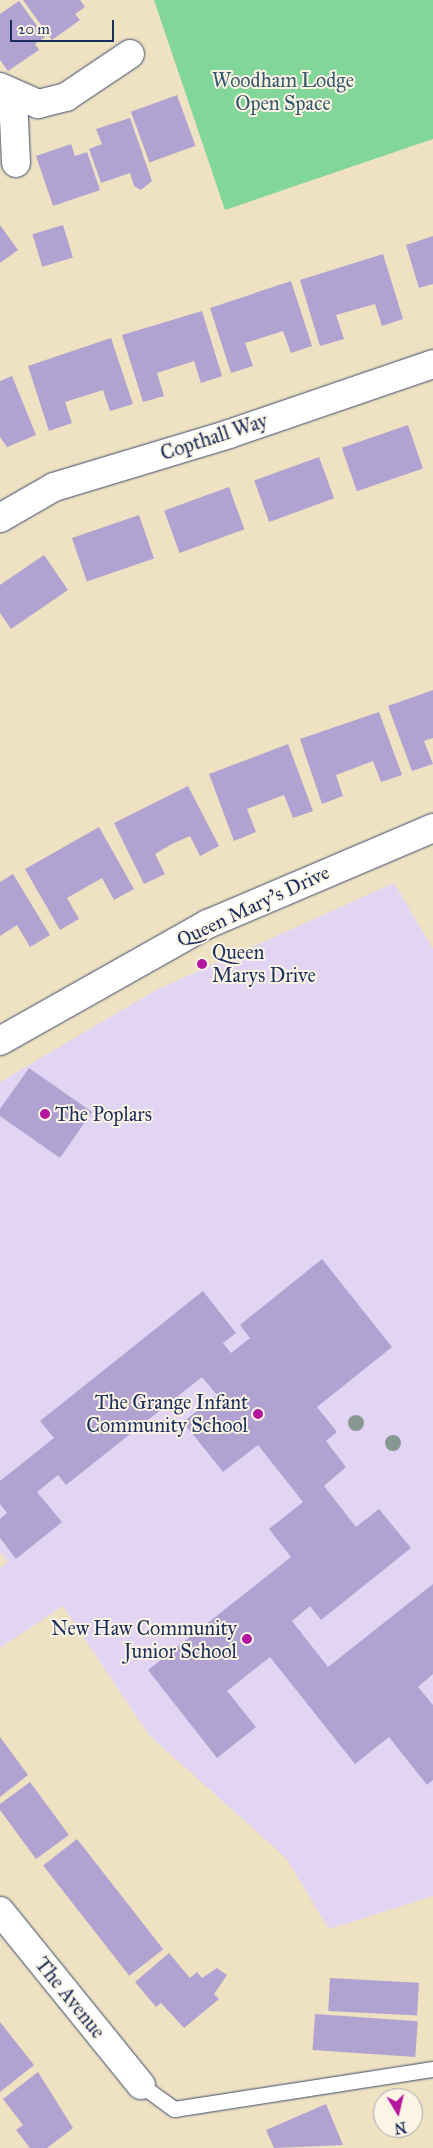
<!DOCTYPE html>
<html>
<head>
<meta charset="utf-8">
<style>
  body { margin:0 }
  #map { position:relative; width:433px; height:2148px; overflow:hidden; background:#efe2c2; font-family:"IM FELL Great Primer",serif }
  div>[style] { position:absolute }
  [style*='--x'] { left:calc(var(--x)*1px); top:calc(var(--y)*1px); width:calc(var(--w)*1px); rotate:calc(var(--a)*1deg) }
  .built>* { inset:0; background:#e2d4f3 }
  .green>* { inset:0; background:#82d699 }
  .building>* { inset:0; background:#b0a3d1; transform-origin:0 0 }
  .roads { filter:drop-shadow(0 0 1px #3b4a6d) drop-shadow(0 0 1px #3b4a6d) }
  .lane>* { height:15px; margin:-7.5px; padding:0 7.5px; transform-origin:7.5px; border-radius:7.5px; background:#fff }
  .street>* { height:28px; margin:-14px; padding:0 14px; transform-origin:14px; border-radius:14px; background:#fff }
  .trees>* { width:16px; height:16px; margin:-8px; border-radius:50%; background:#899793 }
  .dots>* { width:14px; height:14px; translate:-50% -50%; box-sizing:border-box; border:2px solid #fcf5e5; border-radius:50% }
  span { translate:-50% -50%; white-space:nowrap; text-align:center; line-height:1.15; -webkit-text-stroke:4px #fcf5e5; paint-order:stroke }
  .park-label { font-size:20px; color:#35596d }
  .street-label { font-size:20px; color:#1b2f5e }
  .poi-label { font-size:20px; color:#1b2f5e }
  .left { translate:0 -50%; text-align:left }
  .right { translate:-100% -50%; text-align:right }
  .north { position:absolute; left:373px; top:2088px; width:50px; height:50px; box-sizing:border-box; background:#fcf5e5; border:1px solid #a2a6af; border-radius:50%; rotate:171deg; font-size:14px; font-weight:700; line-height:20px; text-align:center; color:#1b2f5e }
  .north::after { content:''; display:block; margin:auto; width:18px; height:22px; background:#b5179e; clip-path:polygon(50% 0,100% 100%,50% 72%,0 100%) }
  .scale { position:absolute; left:10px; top:20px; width:104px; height:22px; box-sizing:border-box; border:2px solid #1b2f5e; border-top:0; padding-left:6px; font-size:15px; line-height:18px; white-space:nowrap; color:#1b2f5e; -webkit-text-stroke:4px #fcf5e5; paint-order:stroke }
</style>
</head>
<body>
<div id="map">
  <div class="built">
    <i style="clip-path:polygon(394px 883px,433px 949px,433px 1896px,329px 1929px,286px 1858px,149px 1735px,63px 1606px,0 1648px,0 1568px,8px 1562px,0 1552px,0 1082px,156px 990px)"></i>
  </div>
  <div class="green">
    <i style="clip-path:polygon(154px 0,433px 0,433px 139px,225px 210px)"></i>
  </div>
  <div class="building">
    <i style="clip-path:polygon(23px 0,80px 0,85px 7px,75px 14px,80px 20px,52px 40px)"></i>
    <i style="clip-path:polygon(19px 1px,45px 37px,35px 44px,39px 50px,8px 71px,0 60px,0 14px)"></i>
    <i style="left:177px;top:95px;width:54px;height:49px;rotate:70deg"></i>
    <i style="clip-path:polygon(130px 118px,152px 181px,141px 190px,134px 186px,130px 173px,101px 183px,89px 149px,102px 144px,96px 129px)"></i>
    <i style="clip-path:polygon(71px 144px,75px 156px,87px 152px,100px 190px,53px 206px,36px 156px)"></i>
    <i style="clip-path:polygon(0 225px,18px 250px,0 263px)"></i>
    <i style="left:63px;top:225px;width:34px;height:32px;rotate:73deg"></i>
    <i style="clip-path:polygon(433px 236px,433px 284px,419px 288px,406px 245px)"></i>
    <i style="clip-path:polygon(383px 254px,403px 319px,382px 326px,375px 304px,336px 315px,344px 339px,320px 346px,300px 280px)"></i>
    <i style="clip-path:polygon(291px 281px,312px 346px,291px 353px,283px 331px,245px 343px,253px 366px,231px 373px,210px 308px)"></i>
    <i style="clip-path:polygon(202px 311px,222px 376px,201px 383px,194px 361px,157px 373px,164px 396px,143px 402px,122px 335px)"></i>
    <i style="clip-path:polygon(111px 338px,133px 404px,110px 411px,103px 390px,65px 402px,72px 423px,49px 431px,28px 366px)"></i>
    <i style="clip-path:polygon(12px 376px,36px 435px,7px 447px,0 437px,0 381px)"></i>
    <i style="left:408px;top:425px;width:46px;height:70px;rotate:71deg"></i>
    <i style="left:319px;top:457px;width:44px;height:69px;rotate:70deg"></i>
    <i style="left:229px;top:487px;width:45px;height:69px;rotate:70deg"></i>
    <i style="left:139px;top:515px;width:46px;height:71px;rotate:71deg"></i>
    <i style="clip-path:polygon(44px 555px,68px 590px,11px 629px,0 613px,0 585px)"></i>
    <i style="clip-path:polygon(433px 690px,433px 738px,424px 741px,433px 764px,412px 771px,388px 706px)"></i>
    <i style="clip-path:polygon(379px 712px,402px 775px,381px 782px,373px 761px,336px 775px,343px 796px,322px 804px,300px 739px)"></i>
    <i style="clip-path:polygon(288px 744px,313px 811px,293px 818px,284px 795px,247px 809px,256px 832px,234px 841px,209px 774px)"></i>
    <i style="clip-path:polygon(188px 786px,219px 846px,200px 856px,190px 836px,172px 844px,155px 854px,165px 874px,144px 884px,114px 823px)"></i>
    <i style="clip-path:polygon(99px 827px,134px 889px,114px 900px,102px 878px,67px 898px,79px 919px,60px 930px,25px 869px)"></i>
    <i style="clip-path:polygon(13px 874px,50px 935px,30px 947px,17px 925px,0 936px,0 882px)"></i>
    <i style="clip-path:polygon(29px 1068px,92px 1112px,60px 1158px,0 1116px,0 1109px)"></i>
    <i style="clip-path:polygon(322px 1259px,392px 1347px,317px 1407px,337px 1432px,326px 1441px,346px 1467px,324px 1486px,356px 1527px,379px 1509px,411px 1548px,321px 1620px,310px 1606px,292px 1621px,328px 1667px,433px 1584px,433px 1674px,418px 1687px,433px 1705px,433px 1780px,427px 1785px,389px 1737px,355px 1764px,270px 1657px,227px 1691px,256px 1727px,217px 1758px,148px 1670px,291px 1557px,269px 1529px,303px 1502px,258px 1445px,223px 1472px,183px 1422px,217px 1395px,202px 1377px,66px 1485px,58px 1475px,37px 1492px,62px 1522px,16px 1559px,0 1538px,0 1519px,7px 1513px,0 1504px,0 1481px,54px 1438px,40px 1421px,203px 1291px,236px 1333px,223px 1343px,231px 1353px,250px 1338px,240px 1325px)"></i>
    <i style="clip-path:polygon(0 1737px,28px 1775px,0 1797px)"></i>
    <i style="clip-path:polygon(30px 1782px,69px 1835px,36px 1859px,0 1810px,0 1804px)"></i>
    <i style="left:77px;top:1839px;width:140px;height:43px;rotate:52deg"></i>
    <i style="clip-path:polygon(169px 1953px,190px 1978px,197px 1972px,202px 1978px,217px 1968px,227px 1975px,214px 1994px,219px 1999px,184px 2028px,161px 2003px,156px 2007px,135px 1982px)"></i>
    <i style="left:330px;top:1978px;width:89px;height:33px;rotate:3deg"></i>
    <i style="left:315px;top:2014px;width:103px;height:36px;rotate:4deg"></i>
    <i style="clip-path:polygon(0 2022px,34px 2065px,0 2092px)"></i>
    <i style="clip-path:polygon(38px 2072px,73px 2128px,47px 2148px,30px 2148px,16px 2130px,23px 2125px,3px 2099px)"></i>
    <i style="clip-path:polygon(326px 2104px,343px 2145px,274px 2148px,266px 2130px)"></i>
  </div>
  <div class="roads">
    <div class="lane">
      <i style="--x:141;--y:2085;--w:41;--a:36"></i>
      <i style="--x:174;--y:2109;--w:262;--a:-8.8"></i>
    </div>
    <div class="street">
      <i style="--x:0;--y:87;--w:42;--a:24.1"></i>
      <i style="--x:38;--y:104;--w:29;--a:-14"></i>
      <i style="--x:66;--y:97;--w:77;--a:-33.9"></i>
      <i style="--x:13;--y:97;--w:66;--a:87.4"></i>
      <i style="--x:0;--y:518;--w:62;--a:-29.9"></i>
      <i style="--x:54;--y:487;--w:183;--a:-16.8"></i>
      <i style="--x:229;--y:434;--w:216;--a:-18.9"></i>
      <i style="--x:0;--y:1041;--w:239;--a:-29.4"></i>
      <i style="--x:208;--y:924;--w:245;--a:-23.1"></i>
      <i style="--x:0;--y:1911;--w:224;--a:51"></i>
    </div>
  </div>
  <div class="trees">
    <i style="left:356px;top:1423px"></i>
    <i style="left:393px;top:1443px"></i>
  </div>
  <div class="dots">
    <i style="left:202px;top:964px;background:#b5179e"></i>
    <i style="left:45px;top:1114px;background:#b5179e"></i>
    <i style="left:258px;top:1414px;background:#b5179e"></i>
    <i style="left:247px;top:1639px;background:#b5179e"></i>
  </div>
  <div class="park-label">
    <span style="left:283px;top:92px">Woodham Lodge<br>Open Space</span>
  </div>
  <div class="street-label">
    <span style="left:214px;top:437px;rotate:-18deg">Copthall Way</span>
    <span style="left:253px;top:906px;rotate:-25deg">Queen Mary's Drive</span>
    <span style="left:70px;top:1998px;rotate:51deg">The Avenue</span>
  </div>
  <div class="poi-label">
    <span class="left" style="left:212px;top:964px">Queen<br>Marys Drive</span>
    <span class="left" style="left:55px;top:1114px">The Poplars</span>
    <span class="right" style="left:248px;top:1414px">The Grange Infant<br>Community School</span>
    <span class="right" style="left:237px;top:1640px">New Haw Community<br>Junior School</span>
  </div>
  <div class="north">N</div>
  <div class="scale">20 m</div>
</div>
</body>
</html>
